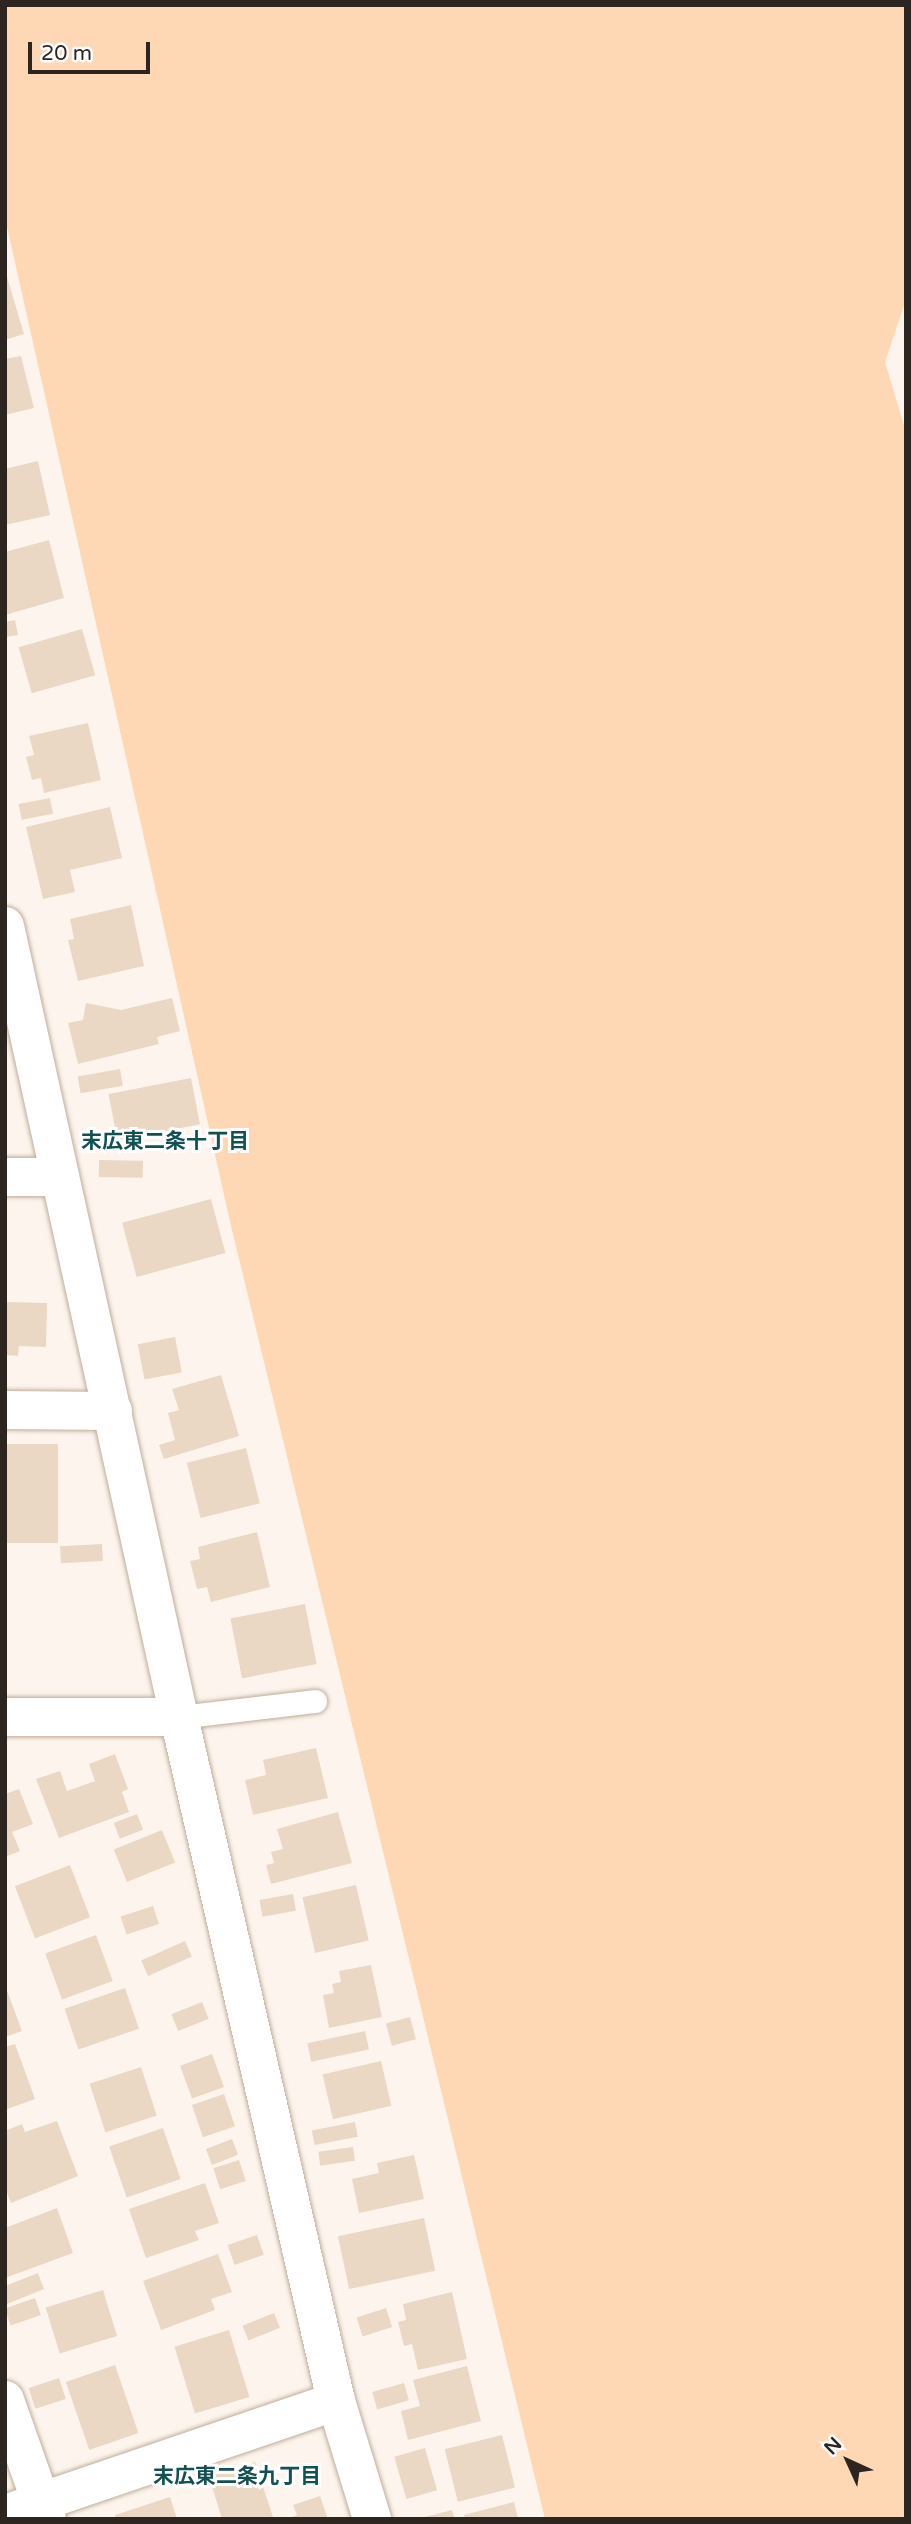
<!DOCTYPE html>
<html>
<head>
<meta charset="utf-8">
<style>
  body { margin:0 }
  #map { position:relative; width:911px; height:2524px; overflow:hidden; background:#fdf5ed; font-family:"Varela Round","Noto Sans JP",sans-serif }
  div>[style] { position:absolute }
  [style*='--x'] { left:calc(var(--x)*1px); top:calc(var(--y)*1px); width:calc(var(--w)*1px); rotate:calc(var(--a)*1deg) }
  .green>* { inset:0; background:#fed8b4 }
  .building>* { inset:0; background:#ead7c4; transform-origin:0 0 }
  .roads { filter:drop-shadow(0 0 2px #bfad9b) drop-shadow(0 0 2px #bfad9b) }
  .service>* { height:23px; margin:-11.5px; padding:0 11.5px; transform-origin:11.5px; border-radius:11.5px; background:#fff }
  .minor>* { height:38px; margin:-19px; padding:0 19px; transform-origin:19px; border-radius:19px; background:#fff }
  span { translate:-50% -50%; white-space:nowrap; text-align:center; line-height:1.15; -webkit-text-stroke:6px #fff; paint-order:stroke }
  .neighbourhood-label { font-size:21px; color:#125052; font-weight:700 }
  .frame { position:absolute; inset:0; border:7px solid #2d251f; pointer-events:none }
  .north { position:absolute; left:813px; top:2426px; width:70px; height:70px; -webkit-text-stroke:5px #fff; paint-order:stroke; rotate:315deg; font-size:19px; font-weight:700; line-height:28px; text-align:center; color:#2d251f }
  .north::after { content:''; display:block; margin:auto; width:24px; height:32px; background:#2d251f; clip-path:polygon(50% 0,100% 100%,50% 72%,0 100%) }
  .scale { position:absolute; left:28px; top:42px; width:122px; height:32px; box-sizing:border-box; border:4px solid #2d251f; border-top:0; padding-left:9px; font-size:21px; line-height:24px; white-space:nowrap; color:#2d251f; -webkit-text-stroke:5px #fff; paint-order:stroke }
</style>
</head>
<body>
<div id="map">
  <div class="green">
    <i style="clip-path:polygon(5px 5px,906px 5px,906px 300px,885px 362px,906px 432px,906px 2519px,545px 2519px,231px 1226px,5px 218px)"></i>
  </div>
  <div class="building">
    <i style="clip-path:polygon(5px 270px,24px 334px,5px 340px)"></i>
    <i style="clip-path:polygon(21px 356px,34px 408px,5px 415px,5px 359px)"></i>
    <i style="clip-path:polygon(38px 461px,50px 515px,5px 525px,5px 469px)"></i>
    <i style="clip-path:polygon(49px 540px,64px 598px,5px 615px,5px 552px)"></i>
    <i style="clip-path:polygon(15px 620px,18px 635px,5px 637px,5px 622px)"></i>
    <i style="left:82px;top:629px;width:48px;height:66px;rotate:74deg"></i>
    <i style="clip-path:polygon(88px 723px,101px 780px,44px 793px,41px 778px,32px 780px,26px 757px,34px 755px,29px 736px)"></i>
    <i style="left:50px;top:798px;width:16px;height:32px;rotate:79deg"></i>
    <i style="clip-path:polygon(110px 807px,122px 858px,70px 870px,75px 892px,43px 899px,26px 827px)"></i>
    <i style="clip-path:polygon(131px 905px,144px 966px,78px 981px,68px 940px,74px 939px,70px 919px)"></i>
    <i style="clip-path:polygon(172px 998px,180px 1031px,157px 1037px,159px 1044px,78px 1064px,68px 1023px,83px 1020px,86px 1003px,121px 1010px)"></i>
    <i style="left:120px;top:1069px;width:17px;height:43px;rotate:80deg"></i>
    <i style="left:191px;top:1078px;width:47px;height:84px;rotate:79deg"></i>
    <i style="left:99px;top:1160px;width:44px;height:17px;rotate:1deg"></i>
    <i style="left:211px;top:1199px;width:56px;height:92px;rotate:75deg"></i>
    <i style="clip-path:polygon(5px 1302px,47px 1303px,46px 1347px,19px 1346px,18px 1356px,5px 1355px)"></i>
    <i style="left:175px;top:1337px;width:36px;height:38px;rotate:79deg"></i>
    <i style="clip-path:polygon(221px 1375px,239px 1436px,164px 1459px,159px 1445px,175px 1440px,168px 1413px,179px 1410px,172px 1389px)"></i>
    <i style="left:5px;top:1444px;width:53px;height:99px"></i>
    <i style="left:246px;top:1448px;width:57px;height:61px;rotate:76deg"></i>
    <i style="clip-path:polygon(257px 1532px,270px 1587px,211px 1602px,207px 1587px,197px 1589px,190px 1561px,200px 1559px,198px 1547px)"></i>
    <i style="left:102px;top:1544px;width:17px;height:42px;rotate:87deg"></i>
    <i style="left:305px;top:1604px;width:61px;height:76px;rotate:79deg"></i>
    <i style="clip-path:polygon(316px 1748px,328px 1798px,253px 1815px,245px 1780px,266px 1775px,263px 1760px)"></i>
    <i style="clip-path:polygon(115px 1754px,128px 1789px,122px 1792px,129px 1812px,59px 1838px,36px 1779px,60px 1771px,67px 1791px,95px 1781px,89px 1764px)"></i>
    <i style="clip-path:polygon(19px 1789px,33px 1824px,12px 1832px,20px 1851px,5px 1857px,5px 1794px)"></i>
    <i style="clip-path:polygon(338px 1812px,352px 1863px,271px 1884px,266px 1865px,274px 1863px,271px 1852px,283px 1849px,277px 1829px)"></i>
    <i style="left:137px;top:1814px;width:17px;height:25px;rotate:69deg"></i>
    <i style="left:162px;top:1830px;width:35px;height:52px;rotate:68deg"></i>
    <i style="left:70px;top:1865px;width:56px;height:59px;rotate:69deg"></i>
    <i style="left:356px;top:1885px;width:57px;height:55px;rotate:77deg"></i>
    <i style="left:293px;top:1894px;width:17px;height:34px;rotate:80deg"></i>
    <i style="left:153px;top:1906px;width:19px;height:34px;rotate:72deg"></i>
    <i style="left:96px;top:1935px;width:49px;height:54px;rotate:70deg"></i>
    <i style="left:185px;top:1941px;width:17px;height:48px;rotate:66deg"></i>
    <i style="clip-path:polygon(371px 1965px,382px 2017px,329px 2028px,323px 1995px,334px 1993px,332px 1984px,341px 1982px,339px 1971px)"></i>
    <i style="clip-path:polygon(5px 1985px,22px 2031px,5px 2037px)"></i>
    <i style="left:125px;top:1988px;width:43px;height:64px;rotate:71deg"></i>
    <i style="left:202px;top:2002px;width:18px;height:33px;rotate:68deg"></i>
    <i style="left:410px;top:2017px;width:23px;height:25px;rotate:75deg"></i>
    <i style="left:365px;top:2031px;width:19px;height:59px;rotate:78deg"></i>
    <i style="clip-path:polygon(15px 2044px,35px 2099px,5px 2110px,5px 2047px)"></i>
    <i style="left:212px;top:2054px;width:35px;height:34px;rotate:70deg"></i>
    <i style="left:381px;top:2061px;width:46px;height:60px;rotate:77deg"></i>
    <i style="left:141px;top:2067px;width:51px;height:54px;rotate:72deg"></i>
    <i style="left:224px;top:2094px;width:34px;height:34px;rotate:71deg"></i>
    <i style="clip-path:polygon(57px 2121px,78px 2176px,11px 2203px,5px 2188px,5px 2131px,22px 2124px,25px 2132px)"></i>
    <i style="left:355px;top:2122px;width:15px;height:44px;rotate:79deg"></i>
    <i style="left:163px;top:2128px;width:54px;height:57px;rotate:71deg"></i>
    <i style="left:232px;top:2139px;width:17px;height:28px;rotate:69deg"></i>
    <i style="left:353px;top:2147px;width:14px;height:35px;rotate:82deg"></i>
    <i style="clip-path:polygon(414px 2155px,424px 2199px,359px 2213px,352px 2179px,379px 2173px,377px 2163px)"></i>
    <i style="left:239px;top:2160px;width:22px;height:27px;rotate:72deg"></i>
    <i style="clip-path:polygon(205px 2183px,219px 2223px,195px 2231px,199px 2240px,146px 2258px,129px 2209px)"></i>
    <i style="clip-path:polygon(57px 2208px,73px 2253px,5px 2278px,5px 2228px)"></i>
    <i style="left:424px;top:2218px;width:54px;height:88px;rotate:78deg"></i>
    <i style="left:257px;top:2235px;width:21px;height:31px;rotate:71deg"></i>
    <i style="clip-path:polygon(218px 2254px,232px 2292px,211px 2299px,215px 2310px,161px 2330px,143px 2281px)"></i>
    <i style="clip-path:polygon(38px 2273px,44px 2289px,7px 2304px,5px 2286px)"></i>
    <i style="left:103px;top:2290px;width:48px;height:60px;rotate:73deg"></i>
    <i style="clip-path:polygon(452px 2292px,467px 2359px,418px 2370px,412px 2344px,404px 2346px,398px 2322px,406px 2320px,403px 2304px)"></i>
    <i style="left:35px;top:2298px;width:18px;height:32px;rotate:71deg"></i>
    <i style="left:386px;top:2308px;width:20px;height:31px;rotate:72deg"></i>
    <i style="left:274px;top:2313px;width:16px;height:34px;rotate:68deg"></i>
    <i style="left:229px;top:2330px;width:70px;height:57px;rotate:73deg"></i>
    <i style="left:115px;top:2365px;width:72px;height:52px;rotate:71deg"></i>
    <i style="clip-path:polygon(467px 2366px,481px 2421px,408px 2440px,401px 2411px,420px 2406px,413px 2380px)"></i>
    <i style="left:59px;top:2378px;width:22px;height:32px;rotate:72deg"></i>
    <i style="left:404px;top:2383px;width:18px;height:33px;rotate:74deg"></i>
    <i style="left:502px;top:2435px;width:54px;height:59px;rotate:76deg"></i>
    <i style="left:425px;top:2448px;width:44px;height:32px;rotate:74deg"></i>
    <i style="clip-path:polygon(255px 2462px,273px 2517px,222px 2519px,209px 2477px)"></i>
    <i style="clip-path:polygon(320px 2496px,328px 2519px,287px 2519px,297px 2515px,293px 2505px)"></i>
    <i style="clip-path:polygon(170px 2497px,177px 2519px,116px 2519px,115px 2515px)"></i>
    <i style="clip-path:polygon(514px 2502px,518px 2519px,465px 2519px,464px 2515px)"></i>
    <i style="clip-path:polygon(452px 2510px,455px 2519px,421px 2519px,421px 2518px)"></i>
  </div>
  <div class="roads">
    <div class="service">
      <i style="--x:179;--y:1717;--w:137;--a:-6.7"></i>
    </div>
    <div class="minor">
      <i style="--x:5;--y:926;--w:810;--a:77.59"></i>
      <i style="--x:179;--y:1717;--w:702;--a:77.07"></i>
      <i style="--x:336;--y:2401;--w:123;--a:73"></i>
      <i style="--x:5;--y:1177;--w:55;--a:0"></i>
      <i style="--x:5;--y:1410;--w:108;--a:0.5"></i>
      <i style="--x:5;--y:1717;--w:174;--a:0"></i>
      <i style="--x:5;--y:2400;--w:126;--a:70.6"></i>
      <i style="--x:5;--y:2514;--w:350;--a:-18.8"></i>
    </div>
  </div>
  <div class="neighbourhood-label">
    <span style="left:165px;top:1142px">末広東二条十丁目</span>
    <span style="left:237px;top:2477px">末広東二条九丁目</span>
  </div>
  <div class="frame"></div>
  <div class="north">N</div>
  <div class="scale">20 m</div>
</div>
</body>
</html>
